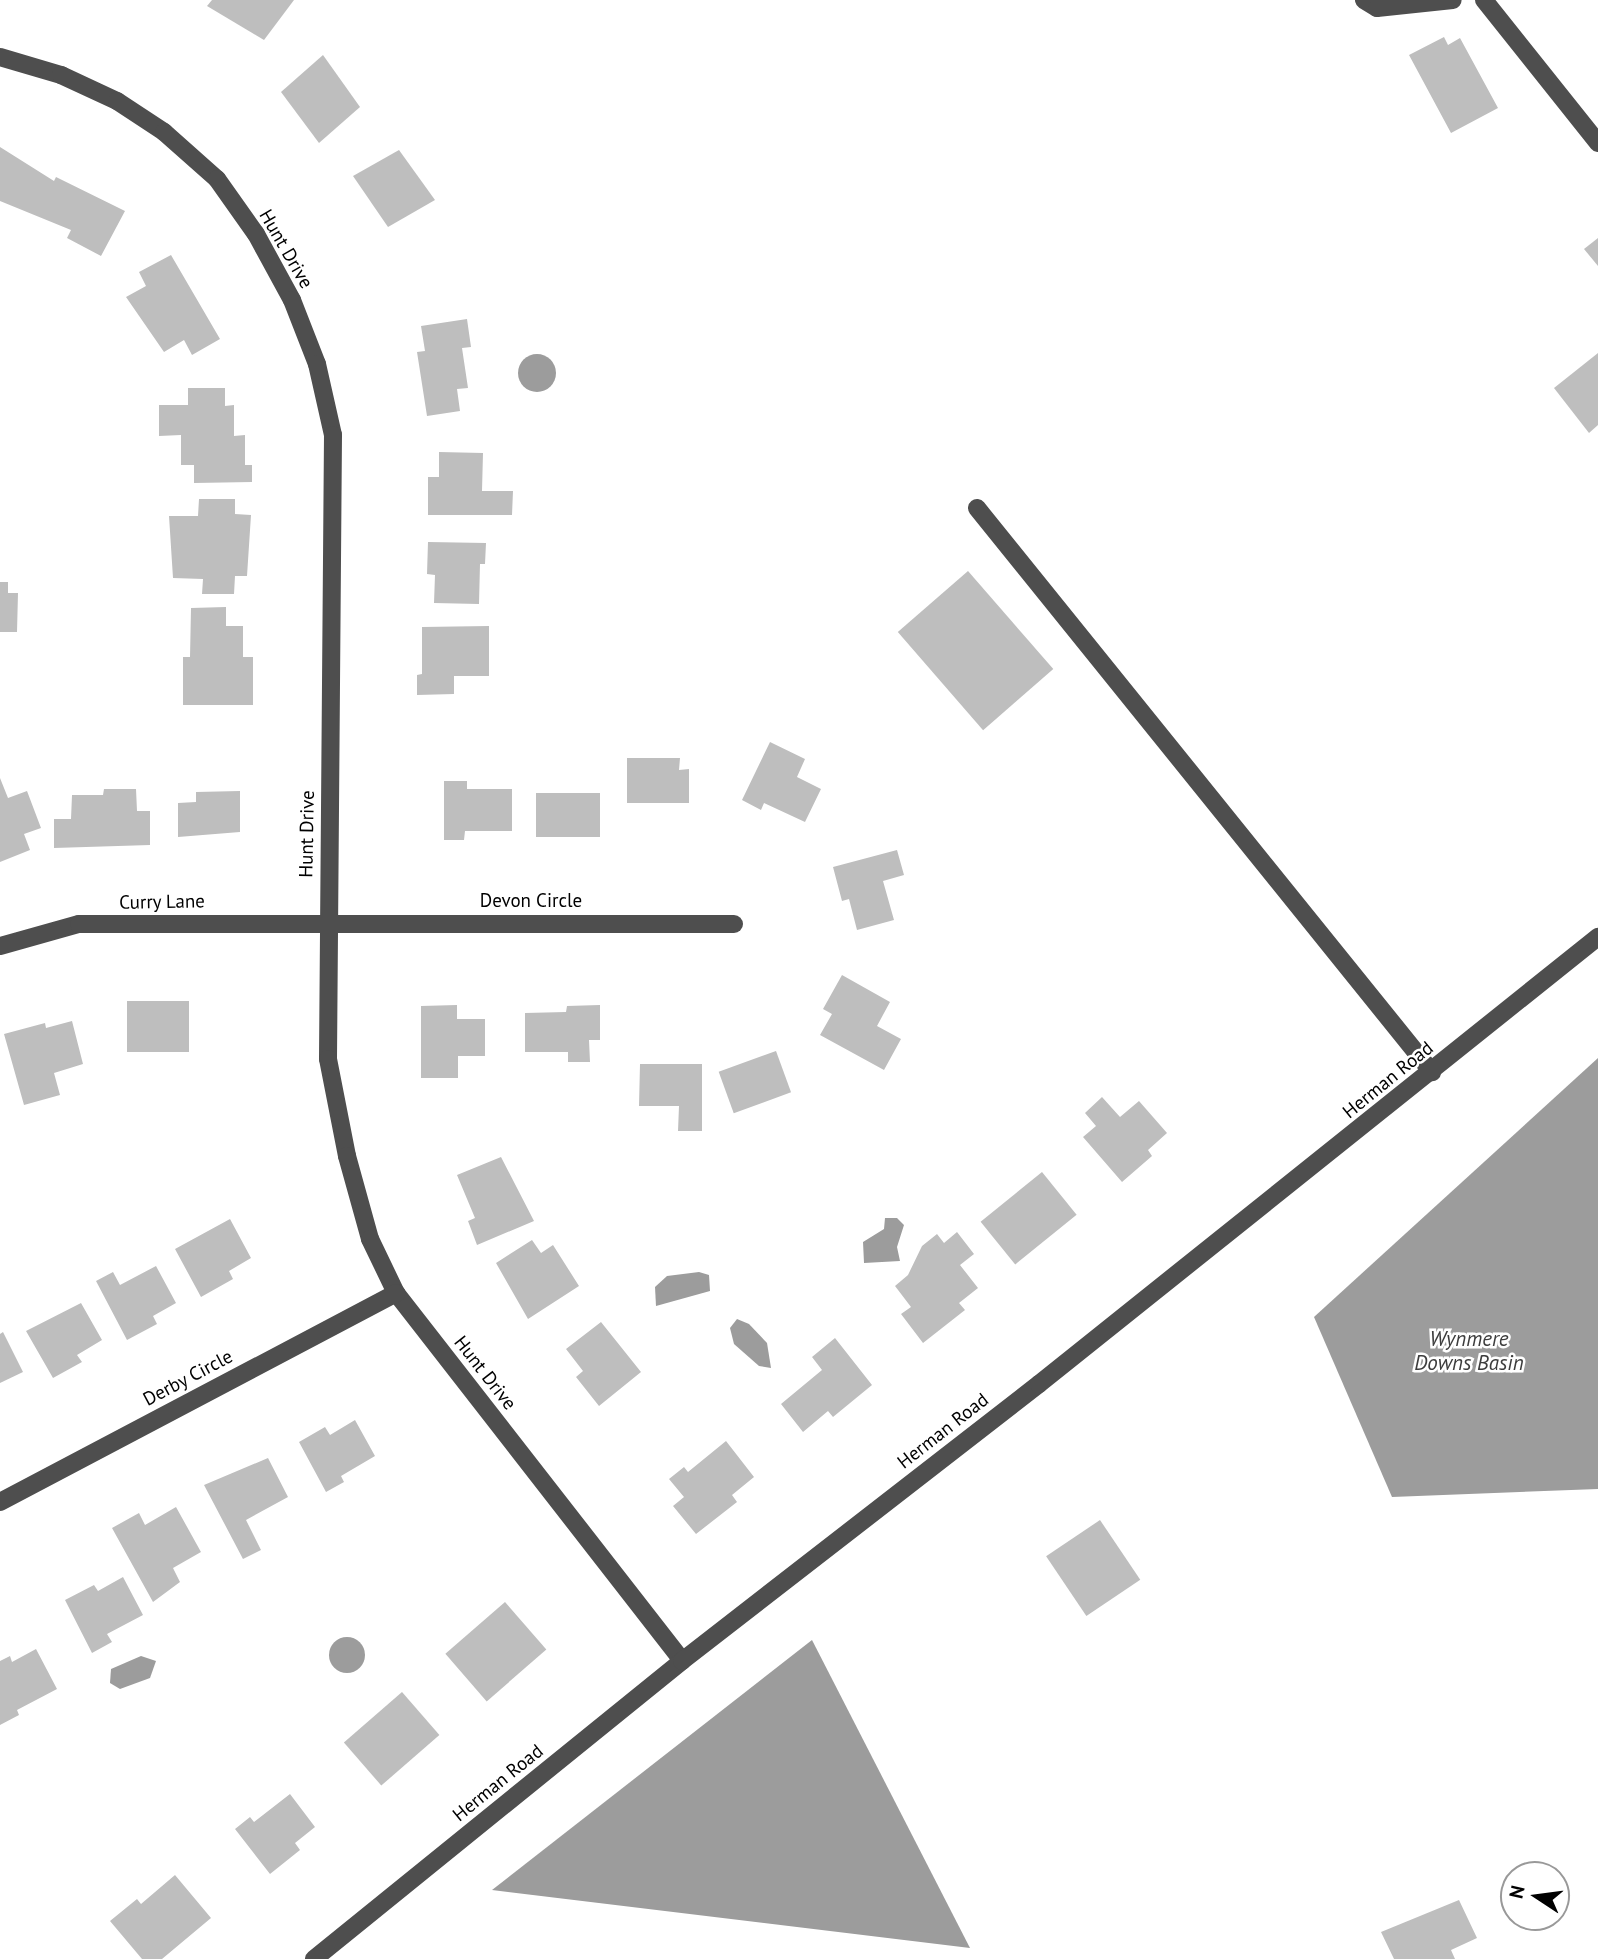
<!DOCTYPE html>
<html>
<head>
<meta charset="utf-8">
<style>
  body { margin:0 }
  #map { position:relative; width:1598px; height:1959px; overflow:hidden; background:#fff; font-family:"PT Sans",sans-serif }
  div>[style] { position:absolute }
  [style*='--x'] { left:calc(var(--x)*1px); top:calc(var(--y)*1px); width:calc(var(--w)*1px); rotate:calc(var(--a)*1deg) }
  .water>* { inset:0; background:#9c9c9c }
  .round { border-radius:50% }
  .building>* { inset:0; background:#bebebe; transform-origin:0 0 }
  .minor>* { height:18px; margin:-9px; padding:0 9px; transform-origin:9px; border-radius:9px; background:#4e4e4e }
  span { translate:-50% -50%; white-space:nowrap; text-align:center; line-height:1.15; -webkit-text-stroke:5px #fff; paint-order:stroke }
  .street-label { font-size:19px; color:#000 }
  .water-label { font-size:21px; color:#3d3d3d; font-style:italic }
  .north { position:absolute; left:1500px; top:1861px; width:70px; height:70px; box-sizing:border-box; background:#fff; border:2px solid #999; border-radius:50%; rotate:283deg; font-size:19px; font-weight:700; line-height:28px; text-align:center; color:#000 }
  .north::after { content:''; display:block; margin:auto; width:24px; height:32px; background:#000; clip-path:polygon(50% 0,100% 100%,50% 72%,0 100%) }
</style>
</head>
<body>
<div id="map">
  <div class="water">
    <i class="round" style="left:518px;top:354px;width:38px;height:38px"></i>
    <i style="clip-path:polygon(1598px 1058px,1598px 1489px,1392px 1497px,1314px 1317px)"></i>
    <i style="clip-path:polygon(885px 1218px,897px 1218px,904px 1225px,897px 1247px,900px 1261px,864px 1263px,863px 1242px,884px 1229px)"></i>
    <i style="clip-path:polygon(699px 1272px,709px 1275px,710px 1291px,656px 1306px,655px 1287px,667px 1276px)"></i>
    <i style="clip-path:polygon(737px 1319px,749px 1324px,767px 1343px,771px 1368px,759px 1366px,734px 1344px,730px 1328px)"></i>
    <i class="round" style="left:329px;top:1637px;width:36px;height:36px"></i>
    <i style="clip-path:polygon(812px 1640px,970px 1948px,492px 1890px)"></i>
    <i style="clip-path:polygon(141px 1656px,156px 1661px,150px 1678px,120px 1689px,110px 1683px,111px 1669px)"></i>
  </div>
  <div class="building">
    <i style="clip-path:polygon(212px 0,294px 0,264px 40px,207px 6px)"></i>
    <i style="clip-path:polygon(1444px 37px,1448px 45px,1460px 38px,1498px 108px,1451px 133px,1409px 55px)"></i>
    <i style="clip-path:polygon(323px 55px,360px 107px,319px 143px,281px 92px)"></i>
    <i style="clip-path:polygon(0 147px,54px 181px,56px 177px,125px 211px,101px 256px,67px 238px,71px 230px,0 201px)"></i>
    <i style="clip-path:polygon(399px 150px,435px 200px,388px 227px,353px 176px)"></i>
    <i style="clip-path:polygon(1598px 238px,1598px 266px,1584px 249px)"></i>
    <i style="clip-path:polygon(171px 255px,220px 339px,192px 355px,184px 340px,164px 352px,126px 297px,146px 286px,139px 272px)"></i>
    <i style="clip-path:polygon(467px 319px,471px 347px,462px 348px,468px 388px,457px 389px,460px 411px,427px 416px,417px 352px,425px 351px,421px 326px)"></i>
    <i style="clip-path:polygon(1598px 353px,1598px 425px,1589px 433px,1554px 388px)"></i>
    <i style="clip-path:polygon(188px 388px,225px 388px,225px 406px,234px 405px,234px 436px,245px 435px,245px 465px,252px 465px,252px 482px,194px 483px,194px 465px,181px 465px,181px 435px,159px 436px,159px 405px,188px 405px)"></i>
    <i style="clip-path:polygon(439px 452px,483px 453px,482px 491px,513px 491px,512px 515px,428px 515px,428px 477px,439px 477px)"></i>
    <i style="clip-path:polygon(199px 499px,235px 499px,235px 514px,251px 515px,247px 576px,235px 576px,234px 594px,202px 594px,203px 579px,173px 578px,169px 516px,198px 516px)"></i>
    <i style="clip-path:polygon(428px 542px,486px 543px,485px 564px,480px 564px,479px 604px,434px 603px,435px 575px,427px 574px)"></i>
    <i style="left:968px;top:571px;width:130px;height:93px;rotate:49deg"></i>
    <i style="clip-path:polygon(0 582px,8px 582px,8px 593px,18px 593px,17px 632px,0 632px)"></i>
    <i style="clip-path:polygon(226px 607px,226px 626px,243px 626px,243px 657px,253px 657px,253px 705px,183px 705px,183px 657px,190px 657px,191px 608px)"></i>
    <i style="clip-path:polygon(489px 626px,489px 676px,454px 676px,454px 694px,417px 695px,417px 675px,422px 674px,422px 627px)"></i>
    <i style="clip-path:polygon(770px 742px,805px 759px,797px 777px,821px 789px,805px 822px,764px 803px,761px 810px,742px 800px)"></i>
    <i style="clip-path:polygon(627px 758px,680px 758px,679px 770px,689px 769px,689px 803px,627px 803px)"></i>
    <i style="clip-path:polygon(0 778px,8px 798px,27px 791px,41px 828px,24px 834px,30px 850px,0 862px)"></i>
    <i style="clip-path:polygon(444px 781px,467px 781px,467px 789px,512px 789px,512px 831px,465px 831px,464px 840px,444px 840px)"></i>
    <i style="clip-path:polygon(104px 789px,136px 789px,137px 811px,150px 811px,150px 845px,54px 848px,54px 819px,71px 819px,72px 795px,103px 795px)"></i>
    <i style="clip-path:polygon(240px 791px,240px 832px,178px 837px,178px 803px,196px 802px,196px 792px)"></i>
    <i style="left:536px;top:793px;width:64px;height:44px"></i>
    <i style="clip-path:polygon(897px 850px,904px 875px,883px 881px,894px 920px,857px 930px,849px 899px,842px 901px,833px 867px)"></i>
    <i style="clip-path:polygon(842px 975px,890px 1002px,877px 1026px,901px 1039px,884px 1070px,820px 1035px,832px 1014px,823px 1009px)"></i>
    <i style="left:189px;top:1001px;width:51px;height:62px;rotate:90deg"></i>
    <i style="clip-path:polygon(457px 1005px,457px 1019px,485px 1019px,485px 1056px,458px 1056px,458px 1078px,421px 1078px,421px 1006px)"></i>
    <i style="clip-path:polygon(600px 1005px,600px 1040px,589px 1040px,590px 1062px,568px 1062px,568px 1052px,525px 1052px,525px 1013px,566px 1012px,567px 1006px)"></i>
    <i style="clip-path:polygon(72px 1021px,83px 1064px,54px 1073px,60px 1095px,24px 1105px,4px 1034px,45px 1023px,46px 1028px)"></i>
    <i style="left:776px;top:1051px;width:44px;height:61px;rotate:70deg"></i>
    <i style="clip-path:polygon(640px 1064px,702px 1064px,702px 1131px,678px 1131px,679px 1106px,639px 1106px)"></i>
    <i style="clip-path:polygon(1102px 1097px,1120px 1117px,1139px 1101px,1167px 1133px,1148px 1150px,1152px 1156px,1122px 1182px,1083px 1137px,1096px 1126px,1085px 1113px)"></i>
    <i style="clip-path:polygon(501px 1157px,534px 1221px,477px 1245px,468px 1221px,475px 1218px,457px 1175px)"></i>
    <i style="left:1042px;top:1172px;width:55px;height:79px;rotate:51deg"></i>
    <i style="clip-path:polygon(230px 1219px,251px 1258px,229px 1271px,233px 1279px,201px 1297px,175px 1249px)"></i>
    <i style="clip-path:polygon(957px 1232px,974px 1254px,960px 1265px,978px 1288px,959px 1303px,965px 1310px,923px 1343px,901px 1314px,911px 1307px,895px 1286px,908px 1275px,922px 1246px,937px 1234px,944px 1243px)"></i>
    <i style="clip-path:polygon(532px 1240px,541px 1253px,553px 1245px,579px 1286px,528px 1319px,496px 1263px)"></i>
    <i style="clip-path:polygon(156px 1266px,176px 1303px,153px 1316px,157px 1324px,127px 1340px,96px 1281px,113px 1272px,120px 1285px)"></i>
    <i style="clip-path:polygon(81px 1303px,102px 1340px,77px 1355px,82px 1362px,53px 1378px,26px 1331px)"></i>
    <i style="clip-path:polygon(601px 1322px,641px 1372px,599px 1406px,576px 1377px,583px 1371px,566px 1349px)"></i>
    <i style="clip-path:polygon(3px 1332px,23px 1372px,0 1383px,0 1334px)"></i>
    <i style="clip-path:polygon(835px 1338px,872px 1385px,833px 1417px,828px 1411px,803px 1432px,781px 1404px,822px 1370px,812px 1357px)"></i>
    <i style="clip-path:polygon(355px 1420px,375px 1456px,341px 1476px,344px 1482px,326px 1492px,299px 1442px,325px 1427px,330px 1435px)"></i>
    <i style="clip-path:polygon(726px 1441px,754px 1477px,732px 1495px,737px 1502px,696px 1534px,673px 1506px,684px 1497px,669px 1479px,684px 1467px,688px 1472px)"></i>
    <i style="clip-path:polygon(268px 1458px,288px 1497px,246px 1520px,261px 1550px,243px 1559px,204px 1485px)"></i>
    <i style="clip-path:polygon(176px 1507px,201px 1552px,173px 1568px,180px 1582px,153px 1602px,112px 1528px,139px 1513px,145px 1525px)"></i>
    <i style="left:1100px;top:1520px;width:72px;height:65px;rotate:56deg"></i>
    <i style="clip-path:polygon(123px 1577px,143px 1615px,107px 1634px,112px 1642px,92px 1653px,65px 1600px,94px 1585px,98px 1591px)"></i>
    <i style="left:505px;top:1602px;width:63px;height:79px;rotate:49deg"></i>
    <i style="clip-path:polygon(36px 1649px,57px 1689px,17px 1710px,19px 1715px,0 1725px,0 1661px,10px 1656px,12px 1662px)"></i>
    <i style="left:402px;top:1692px;width:57px;height:77px;rotate:49deg"></i>
    <i style="clip-path:polygon(290px 1794px,315px 1827px,295px 1843px,300px 1850px,270px 1874px,235px 1829px,250px 1817px,254px 1822px)"></i>
    <i style="clip-path:polygon(175px 1875px,211px 1918px,162px 1959px,142px 1959px,110px 1921px,137px 1899px,141px 1904px)"></i>
    <i style="clip-path:polygon(1459px 1900px,1477px 1938px,1451px 1950px,1455px 1959px,1394px 1959px,1381px 1932px)"></i>
  </div>
  <div class="minor">
    <i style="--x:1364;--y:0;--w:15;--a:32"></i>
    <i style="--x:1377;--y:8;--w:76;--a:-6"></i>
    <i style="--x:1484;--y:0;--w:183;--a:51.4"></i>
    <i style="--x:0;--y:57;--w:64;--a:16.4"></i>
    <i style="--x:61;--y:75;--w:62;--a:24.9"></i>
    <i style="--x:117;--y:101;--w:56;--a:33.4"></i>
    <i style="--x:164;--y:132;--w:71;--a:41.6"></i>
    <i style="--x:217;--y:179;--w:67;--a:54.7"></i>
    <i style="--x:256;--y:234;--w:75;--a:61.4"></i>
    <i style="--x:292;--y:300;--w:69;--a:68.7"></i>
    <i style="--x:317;--y:364;--w:73;--a:77.3"></i>
    <i style="--x:333;--y:435;--w:624;--a:90.46"></i>
    <i style="--x:328;--y:1059;--w:99;--a:78.9"></i>
    <i style="--x:347;--y:1156;--w:86;--a:74.5"></i>
    <i style="--x:370;--y:1239;--w:60;--a:64.3"></i>
    <i style="--x:396;--y:1293;--w:466;--a:52.1"></i>
    <i style="--x:977;--y:508;--w:725;--a:51.11"></i>
    <i style="--x:0;--y:946;--w:82;--a:-15.6"></i>
    <i style="--x:79;--y:924;--w:655;--a:0"></i>
    <i style="--x:0;--y:1502;--w:448;--a:-27.8"></i>
    <i style="--x:314;--y:1959;--w:474;--a:-39"></i>
    <i style="--x:682;--y:1661;--w:452;--a:-37.8"></i>
    <i style="--x:1039;--y:1384;--w:716;--a:-38.65"></i>
  </div>
  <div class="street-label">
    <span style="left:286px;top:249px;rotate:60deg">Hunt Drive</span>
    <span style="left:307px;top:834px;rotate:-89deg">Hunt Drive</span>
    <span style="left:531px;top:901px">Devon Circle</span>
    <span style="left:162px;top:902px;rotate:-1deg">Curry Lane</span>
    <span style="left:1388px;top:1080px;rotate:-39deg">Herman Road</span>
    <span style="left:485px;top:1373px;rotate:52deg">Hunt Drive</span>
    <span style="left:188px;top:1378px;rotate:-28deg">Derby Circle</span>
    <span style="left:943px;top:1431px;rotate:-38deg">Herman Road</span>
    <span style="left:498px;top:1783px;rotate:-39deg">Herman Road</span>
  </div>
  <div class="water-label">
    <span style="left:1469px;top:1351px">Wynmere<br>Downs Basin</span>
  </div>
  <div class="north">N</div>
</div>
</body>
</html>
